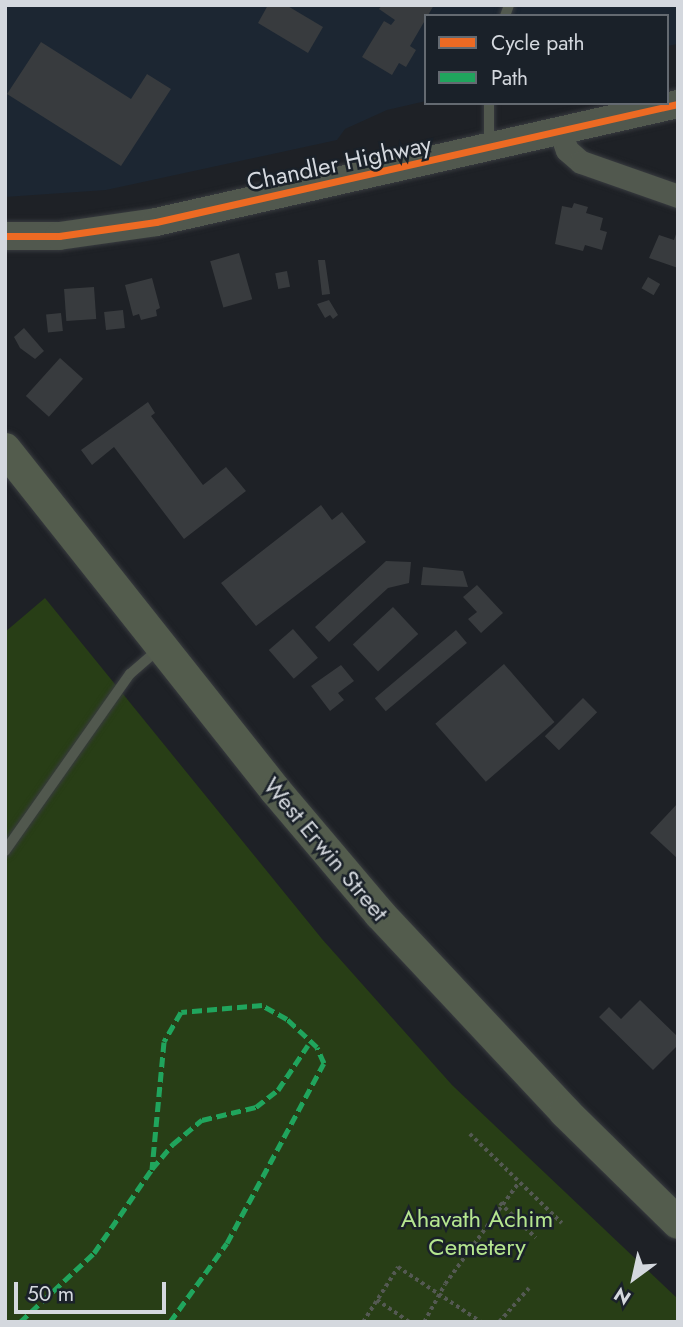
<!DOCTYPE html>
<html>
<head>
<meta charset="utf-8">
<style>
  body { margin:0 }
  #map { position:relative; width:683px; height:1327px; overflow:hidden; background:#1e2126; font-family:Jost,sans-serif }
  div>[style] { position:absolute }
  [style*='--x'] { left:calc(var(--x)*1px); top:calc(var(--y)*1px); width:calc(var(--w)*1px); rotate:calc(var(--a)*1deg) }
  .built>* { inset:0; background:#1c2632 }
  .green>* { inset:0; background:#283e16 }
  .building>* { inset:0; background:#383b3e; transform-origin:0 0 }
  .path>* { height:3.5px; margin-top:-1.75px; transform-origin:0; background:repeating-linear-gradient(90deg,#545953 0 3.5px,transparent 0 7px) }
  .roads { filter:drop-shadow(0 0 2px #383b3f) drop-shadow(0 0 2px #383b3f) }
  .service>* { height:10px; margin:-5px; padding:0 5px; transform-origin:5px; border-radius:5px; background:#51584e }
  .minor>* { height:23px; margin:-11.5px; padding:0 11.5px; transform-origin:11.5px; border-radius:11.5px; background:#51584e }
  .tertiary>* { height:28px; margin:-14px; padding:0 14px; transform-origin:14px; border-radius:14px; background:#51584e }
  .secondary>* { height:32px; margin:-16px; padding:0 16px; transform-origin:16px; border-radius:16px; background:#535c4d }
  .quiet>* { height:5px; margin-top:-2.5px; transform-origin:0; background:repeating-linear-gradient(90deg,#20a55d 0 10px,transparent 0 15px) }
  .cycleway>* { height:7px; margin:-3.5px; padding:0 3.5px; transform-origin:3.5px; border-radius:3.5px; background:#ed6a23 }
  span { translate:-50% -50%; white-space:nowrap; text-align:center; line-height:1.15; -webkit-text-stroke:5px #1a2129; paint-order:stroke }
  .street-label { font-size:24px; color:#d4d8de }
  .park-label { font-size:24px; color:#b5e68f }
  .frame { position:absolute; inset:0; border:7px solid #d4d8de; pointer-events:none }
  .legend { position:absolute; left:424px; top:14px; width:245px; height:91px; box-sizing:border-box; background:#1a2129; border:2px solid #646a71; margin:0; padding:9px 12px; list-style:none; font-size:21px; color:#d4d8de }
  .legend li { display:flex; align-items:center; gap:14px; height:35px }
  .legend b { width:35px; border:2px solid #646a71 }
  .north { position:absolute; left:599px; top:1243px; width:70px; height:70px; -webkit-text-stroke:5px #1a2129; paint-order:stroke; rotate:213deg; font-size:19px; font-weight:700; line-height:28px; text-align:center; color:#d4d8de }
  .north::after { content:''; display:block; margin:auto; width:24px; height:32px; background:#d4d8de; clip-path:polygon(50% 0,100% 100%,50% 72%,0 100%) }
  .scale { position:absolute; left:14px; top:1282px; width:152px; height:32px; box-sizing:border-box; border:4px solid #d4d8de; border-top:0; padding-left:9px; font-size:21px; line-height:24px; white-space:nowrap; color:#d4d8de; -webkit-text-stroke:5px #1a2129; paint-order:stroke }
</style>
</head>
<body>
<div id="map">
  <div class="built">
    <i style="clip-path:polygon(5px 5px,678px 5px,678px 44px,667px 46px,667px 16px,426px 16px,426px 101px,387px 110px,345px 129px,337px 140px,106px 190px,5px 197px)"></i>
  </div>
  <div class="green">
    <i style="clip-path:polygon(45px 598px,322px 939px,452px 1085px,678px 1299px,678px 1322px,5px 1322px,5px 632px)"></i>
  </div>
  <div class="building">
    <i style="clip-path:polygon(268px 5px,286px 5px,323px 27px,308px 53px,258px 23px)"></i>
    <i style="clip-path:polygon(382px 5px,434px 5px,410px 46px,416px 50px,406px 67px,399px 63px,392px 75px,362px 57px,384px 21px,391px 25px,395px 20px,379px 9px)"></i>
    <i style="clip-path:polygon(41px 42px,131px 99px,147px 74px,171px 89px,121px 166px,7px 94px)"></i>
    <i style="clip-path:polygon(574px 203px,588px 207px,586px 213px,603px 218px,600px 230px,607px 232px,602px 250px,585px 245px,583px 251px,555px 244px,562px 206px,572px 208px)"></i>
    <i style="clip-path:polygon(677px 231px,678px 268px,649px 258px,659px 235px,674px 240px)"></i>
    <i style="left:239px;top:253px;width:48px;height:30px;rotate:74deg"></i>
    <i style="clip-path:polygon(318px 260px,325px 260px,330px 294px,322px 295px)"></i>
    <i style="left:287px;top:271px;width:16px;height:12px;rotate:79deg"></i>
    <i style="left:648px;top:277px;width:14px;height:13px;rotate:30deg"></i>
    <i style="clip-path:polygon(152px 278px,160px 308px,156px 310px,157px 316px,141px 320px,139px 314px,133px 316px,125px 285px)"></i>
    <i style="left:94px;top:287px;width:32px;height:30px;rotate:86deg"></i>
    <i style="clip-path:polygon(329px 300px,338px 315px,333px 319px,330px 315px,325px 318px,317px 304px)"></i>
    <i style="left:123px;top:310px;width:18px;height:19px;rotate:84deg"></i>
    <i style="left:61px;top:313px;width:18px;height:15px;rotate:84deg"></i>
    <i style="clip-path:polygon(24px 328px,44px 351px,35px 359px,20px 348px,14px 337px)"></i>
    <i style="left:60px;top:358px;width:31px;height:51px;rotate:42deg"></i>
    <i style="clip-path:polygon(148px 402px,155px 413px,151px 416px,203px 485px,226px 467px,246px 491px,184px 539px,114px 447px,92px 465px,81px 450px)"></i>
    <i style="clip-path:polygon(321px 505px,332px 520px,342px 512px,366px 542px,256px 626px,221px 583px)"></i>
    <i style="clip-path:polygon(386px 561px,411px 562px,409px 583px,388px 588px,329px 642px,315px 627px)"></i>
    <i style="clip-path:polygon(423px 567px,463px 571px,468px 587px,421px 585px)"></i>
    <i style="clip-path:polygon(477px 585px,503px 613px,481px 633px,468px 619px,477px 612px,463px 597px)"></i>
    <i style="left:393px;top:607px;width:37px;height:55px;rotate:47deg"></i>
    <i style="left:293px;top:629px;width:38px;height:32px;rotate:49deg"></i>
    <i style="left:456px;top:630px;width:17px;height:106px;rotate:50deg"></i>
    <i style="left:504px;top:664px;width:77px;height:91px;rotate:49deg"></i>
    <i style="clip-path:polygon(341px 665px,354px 681px,338px 693px,344px 700px,330px 711px,311px 686px)"></i>
    <i style="left:583px;top:698px;width:20px;height:54px;rotate:45deg"></i>
    <i style="clip-path:polygon(678px 803px,678px 859px,650px 833px)"></i>
    <i style="clip-path:polygon(640px 1000px,678px 1037px,678px 1045px,653px 1070px,599px 1017px,609px 1007px,621px 1019px)"></i>
  </div>
  <div class="path">
    <i style="--x:470;--y:1134;--w:128;--a:44.1"></i>
    <i style="--x:500;--y:1203;--w:50;--a:44.2"></i>
    <i style="--x:377;--y:1300;--w:40;--a:34"></i>
    <i style="--x:363;--y:1322;--w:65;--a:-57.5"></i>
    <i style="--x:398;--y:1267;--w:100;--a:33.5"></i>
    <i style="--x:424;--y:1322;--w:43;--a:-61.1"></i>
    <i style="--x:445;--y:1284;--w:126;--a:-54"></i>
    <i style="--x:499;--y:1322;--w:45;--a:-48.6"></i>
  </div>
  <div class="roads">
    <div class="service">
      <i style="--x:505;--y:16;--w:12;--a:-70"></i>
      <i style="--x:489;--y:103;--w:43;--a:90"></i>
      <i style="--x:5;--y:851;--w:217;--a:-54.8"></i>
      <i style="--x:130;--y:674;--w:40;--a:-41"></i>
    </div>
    <div class="minor">
      <i style="--x:560;--y:131;--w:20;--a:70"></i>
      <i style="--x:567;--y:150;--w:18;--a:41"></i>
      <i style="--x:581;--y:162;--w:103;--a:19.3"></i>
    </div>
    <div class="tertiary">
      <i style="--x:5;--y:236;--w:54;--a:0"></i>
      <i style="--x:59;--y:236;--w:98;--a:-8.2"></i>
      <i style="--x:156;--y:222;--w:535;--a:-12.74"></i>
    </div>
    <div class="secondary">
      <i style="--x:5;--y:449;--w:436;--a:51.6"></i>
      <i style="--x:276;--y:791;--w:161;--a:49.8"></i>
      <i style="--x:380;--y:914;--w:271;--a:46.9"></i>
      <i style="--x:565;--y:1112;--w:158;--a:44.5"></i>
    </div>
  </div>
  <div class="quiet">
    <i style="--x:20;--y:1322;--w:101;--a:-43"></i>
    <i style="--x:94;--y:1253;--w:102;--a:-55.4"></i>
    <i style="--x:170;--y:1322;--w:97;--a:-54.2"></i>
    <i style="--x:227;--y:1243;--w:204;--a:-61.7"></i>
    <i style="--x:324;--y:1063;--w:17;--a:-114"></i>
    <i style="--x:317;--y:1047;--w:41;--a:-137"></i>
    <i style="--x:287;--y:1019;--w:29;--a:-151"></i>
    <i style="--x:262;--y:1005;--w:81;--a:175.1"></i>
    <i style="--x:181;--y:1012;--w:34;--a:120"></i>
    <i style="--x:164;--y:1042;--w:128;--a:95.4"></i>
    <i style="--x:152;--y:1169;--w:33;--a:-50"></i>
    <i style="--x:173;--y:1144;--w:38;--a:-40"></i>
    <i style="--x:202;--y:1120;--w:56;--a:-13.5"></i>
    <i style="--x:256;--y:1107;--w:28;--a:-38"></i>
    <i style="--x:278;--y:1090;--w:54;--a:-56.3"></i>
  </div>
  <div class="cycleway">
    <i style="--x:5;--y:236;--w:54;--a:0"></i>
    <i style="--x:59;--y:236;--w:98;--a:-8.2"></i>
    <i style="--x:156;--y:222;--w:535;--a:-12.74"></i>
  </div>
  <div class="street-label">
    <span style="left:339px;top:163px;rotate:-12deg">Chandler Highway</span>
    <span style="left:326px;top:849px;rotate:50deg">West Erwin Street</span>
  </div>
  <div class="park-label">
    <span style="left:477px;top:1233px">Ahavath Achim<br>Cemetery</span>
  </div>
  <div class="frame"></div>
  <ul class="legend">
  <li><b style="height:9px;background:#ed6a23"></b>Cycle path</li>
  <li><b style="height:9px;background:#20a55d"></b>Path</li>
  </ul>
  <div class="north">N</div>
  <div class="scale">50 m</div>
</div>
</body>
</html>
